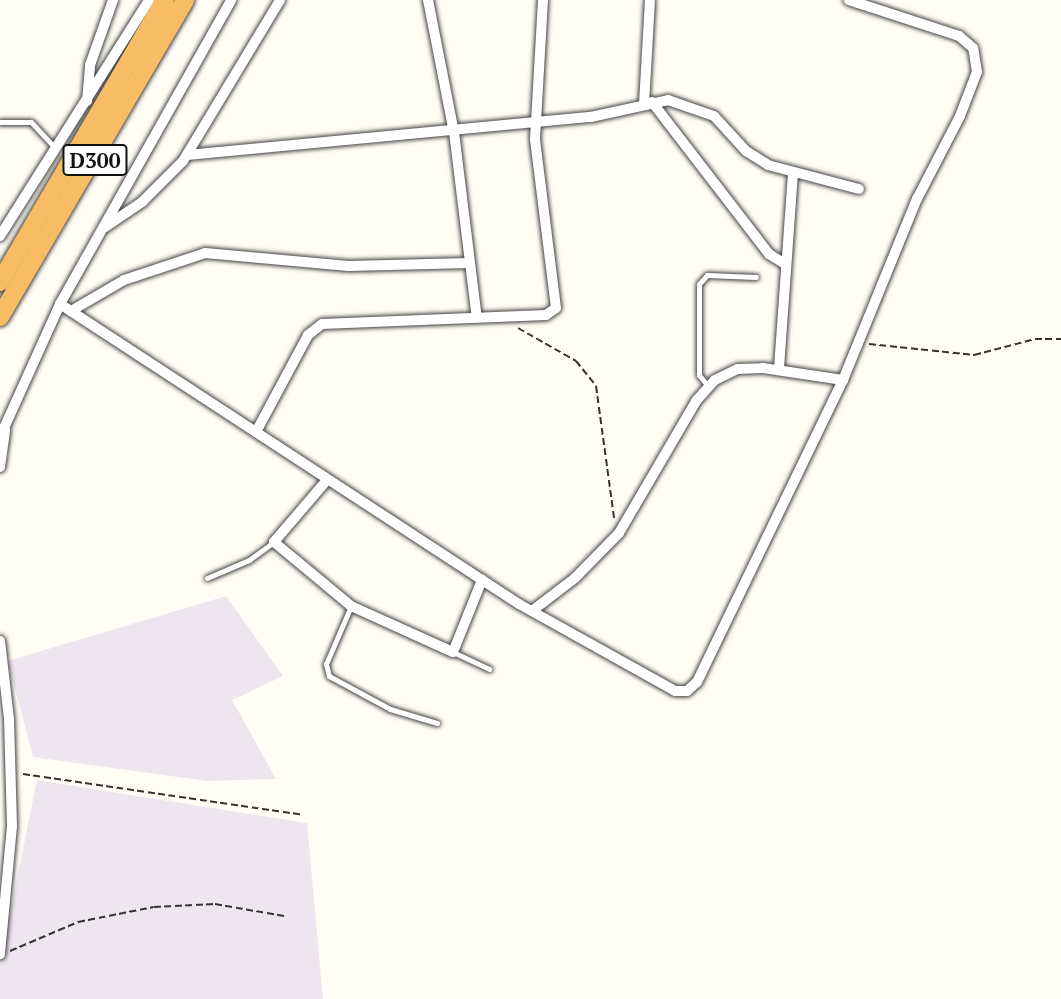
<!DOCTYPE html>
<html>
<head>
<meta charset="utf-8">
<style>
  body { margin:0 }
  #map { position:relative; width:1061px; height:999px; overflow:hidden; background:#fffdf5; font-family:"PT Serif",serif }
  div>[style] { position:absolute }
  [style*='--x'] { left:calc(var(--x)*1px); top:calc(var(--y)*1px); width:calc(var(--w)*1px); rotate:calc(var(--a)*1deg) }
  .industrial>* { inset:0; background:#eee6ef }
  .path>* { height:2px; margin-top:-1px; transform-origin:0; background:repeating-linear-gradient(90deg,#333 0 7px,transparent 0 10.5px) }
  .roads { filter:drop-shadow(0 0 2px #444) drop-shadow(0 0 2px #444) }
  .service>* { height:5px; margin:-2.5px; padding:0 2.5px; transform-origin:2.5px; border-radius:2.5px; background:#fff }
  .minor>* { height:10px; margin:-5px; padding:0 5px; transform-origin:5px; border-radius:5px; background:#fff }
  .trunk>* { height:18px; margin:-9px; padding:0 9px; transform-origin:9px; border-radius:9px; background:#f7bc64 }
  span { translate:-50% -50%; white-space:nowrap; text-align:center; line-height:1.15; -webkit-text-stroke:7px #fff; paint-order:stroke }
  .shield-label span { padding:2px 5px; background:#fff; border:2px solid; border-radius:5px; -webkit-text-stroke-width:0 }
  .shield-label { font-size:21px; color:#111; font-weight:700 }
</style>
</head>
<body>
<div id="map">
  <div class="industrial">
    <i style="clip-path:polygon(226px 596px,283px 676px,232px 700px,276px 779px,207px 781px,33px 757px,8px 661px)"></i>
    <i style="clip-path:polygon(37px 780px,307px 823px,323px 999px,0 999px,0 963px)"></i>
  </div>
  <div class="path">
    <i style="--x:518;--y:328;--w:67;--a:29.6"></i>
    <i style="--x:576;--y:361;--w:32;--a:51"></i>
    <i style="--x:596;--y:386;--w:133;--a:82.2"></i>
    <i style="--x:869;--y:344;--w:106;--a:6"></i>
    <i style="--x:974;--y:355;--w:63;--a:-14.7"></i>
    <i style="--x:1035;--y:339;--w:26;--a:0"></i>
    <i style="--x:23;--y:774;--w:283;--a:8.3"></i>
    <i style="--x:10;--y:951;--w:74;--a:-23.1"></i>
    <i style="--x:78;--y:922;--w:77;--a:-11.2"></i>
    <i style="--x:154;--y:907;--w:61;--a:-2.8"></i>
    <i style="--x:215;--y:904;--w:70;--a:9.9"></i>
  </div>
  <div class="roads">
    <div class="service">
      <i style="--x:0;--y:122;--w:31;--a:0"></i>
      <i style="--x:31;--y:122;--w:35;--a:47"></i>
      <i style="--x:708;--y:386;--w:14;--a:-129"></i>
      <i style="--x:699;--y:375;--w:91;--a:-90"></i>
      <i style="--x:699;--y:284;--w:12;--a:-48"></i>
      <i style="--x:707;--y:275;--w:49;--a:2.3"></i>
      <i style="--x:207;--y:578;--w:46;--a:-23.2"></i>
      <i style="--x:249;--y:560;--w:31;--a:-36"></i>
      <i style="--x:351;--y:606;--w:63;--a:113.3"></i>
      <i style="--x:326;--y:664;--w:12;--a:76"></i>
      <i style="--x:329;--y:676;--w:69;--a:28.4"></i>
      <i style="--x:390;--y:709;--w:49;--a:16.6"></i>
      <i style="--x:453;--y:652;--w:40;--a:25"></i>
    </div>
    <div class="minor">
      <i style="--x:428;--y:0;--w:135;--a:78.9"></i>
      <i style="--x:454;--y:132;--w:187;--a:83"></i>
      <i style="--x:87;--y:101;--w:36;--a:-85"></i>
      <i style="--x:90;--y:65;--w:69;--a:-70.5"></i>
      <i style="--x:652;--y:102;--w:192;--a:52.4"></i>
      <i style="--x:769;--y:254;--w:19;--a:32"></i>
      <i style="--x:644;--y:104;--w:104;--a:-86.7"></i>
      <i style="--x:187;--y:155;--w:406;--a:-5.4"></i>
      <i style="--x:591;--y:117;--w:79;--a:-12.4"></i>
      <i style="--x:668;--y:100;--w:49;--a:19.2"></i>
      <i style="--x:714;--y:116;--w:47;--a:47.6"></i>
      <i style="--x:746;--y:151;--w:26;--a:32"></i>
      <i style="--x:768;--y:165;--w:94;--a:14.8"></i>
      <i style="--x:105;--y:227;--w:45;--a:-34"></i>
      <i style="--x:142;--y:202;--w:58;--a:-45"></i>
      <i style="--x:183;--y:161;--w:188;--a:-58.9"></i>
      <i style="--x:0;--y:236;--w:279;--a:-57.7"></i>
      <i style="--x:60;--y:304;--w:548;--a:33.17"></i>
      <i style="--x:519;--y:604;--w:179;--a:29.1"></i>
      <i style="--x:675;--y:691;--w:12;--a:0"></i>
      <i style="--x:687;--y:691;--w:13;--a:-42"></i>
      <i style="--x:697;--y:682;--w:335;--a:-64.2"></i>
      <i style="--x:843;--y:380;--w:196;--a:-67.8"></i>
      <i style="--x:917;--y:199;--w:93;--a:-62.6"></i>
      <i style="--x:960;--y:116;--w:47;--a:-68.9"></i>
      <i style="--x:977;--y:72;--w:24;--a:-99"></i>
      <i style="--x:973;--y:48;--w:18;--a:-139"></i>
      <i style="--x:959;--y:36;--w:116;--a:-161.9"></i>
      <i style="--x:71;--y:311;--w:61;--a:-30.3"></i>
      <i style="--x:124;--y:280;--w:85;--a:-18.4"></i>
      <i style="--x:205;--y:253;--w:144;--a:5.2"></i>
      <i style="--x:348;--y:266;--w:122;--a:-1.4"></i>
      <i style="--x:779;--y:368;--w:196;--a:-85.9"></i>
      <i style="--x:256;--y:432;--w:110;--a:-61.8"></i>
      <i style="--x:308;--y:335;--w:18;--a:-38"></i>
      <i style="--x:322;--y:324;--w:224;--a:-2.3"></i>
      <i style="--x:546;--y:315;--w:12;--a:-35"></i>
      <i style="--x:556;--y:308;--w:170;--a:-97.1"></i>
      <i style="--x:535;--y:139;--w:139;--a:-86.7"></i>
      <i style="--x:0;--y:437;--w:146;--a:-65.7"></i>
      <i style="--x:60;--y:304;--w:349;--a:-60.6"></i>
      <i style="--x:0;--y:467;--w:37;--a:-82"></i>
      <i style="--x:327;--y:480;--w:82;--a:130.5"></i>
      <i style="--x:274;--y:542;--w:100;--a:39.7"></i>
      <i style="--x:351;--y:606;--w:112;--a:24.3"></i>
      <i style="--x:453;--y:652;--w:78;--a:-68.1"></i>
      <i style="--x:532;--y:611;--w:54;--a:-37.5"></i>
      <i style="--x:575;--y:578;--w:63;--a:-45.6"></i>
      <i style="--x:619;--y:533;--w:153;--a:-59.7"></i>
      <i style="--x:696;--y:401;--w:28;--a:-48"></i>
      <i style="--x:715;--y:380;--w:25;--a:-26"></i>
      <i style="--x:738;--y:369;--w:25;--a:-2"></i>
      <i style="--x:763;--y:368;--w:81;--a:8.5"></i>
      <i style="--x:0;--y:641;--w:79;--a:83.4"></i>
      <i style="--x:9;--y:719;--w:107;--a:88.4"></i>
      <i style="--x:12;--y:826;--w:129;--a:95.4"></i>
    </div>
    <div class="trunk">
      <i style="--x:0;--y:282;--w:327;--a:-59.7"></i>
      <i style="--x:0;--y:317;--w:367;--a:-59.7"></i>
    </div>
  </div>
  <div class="shield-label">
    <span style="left:95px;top:160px">D300</span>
  </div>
</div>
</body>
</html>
